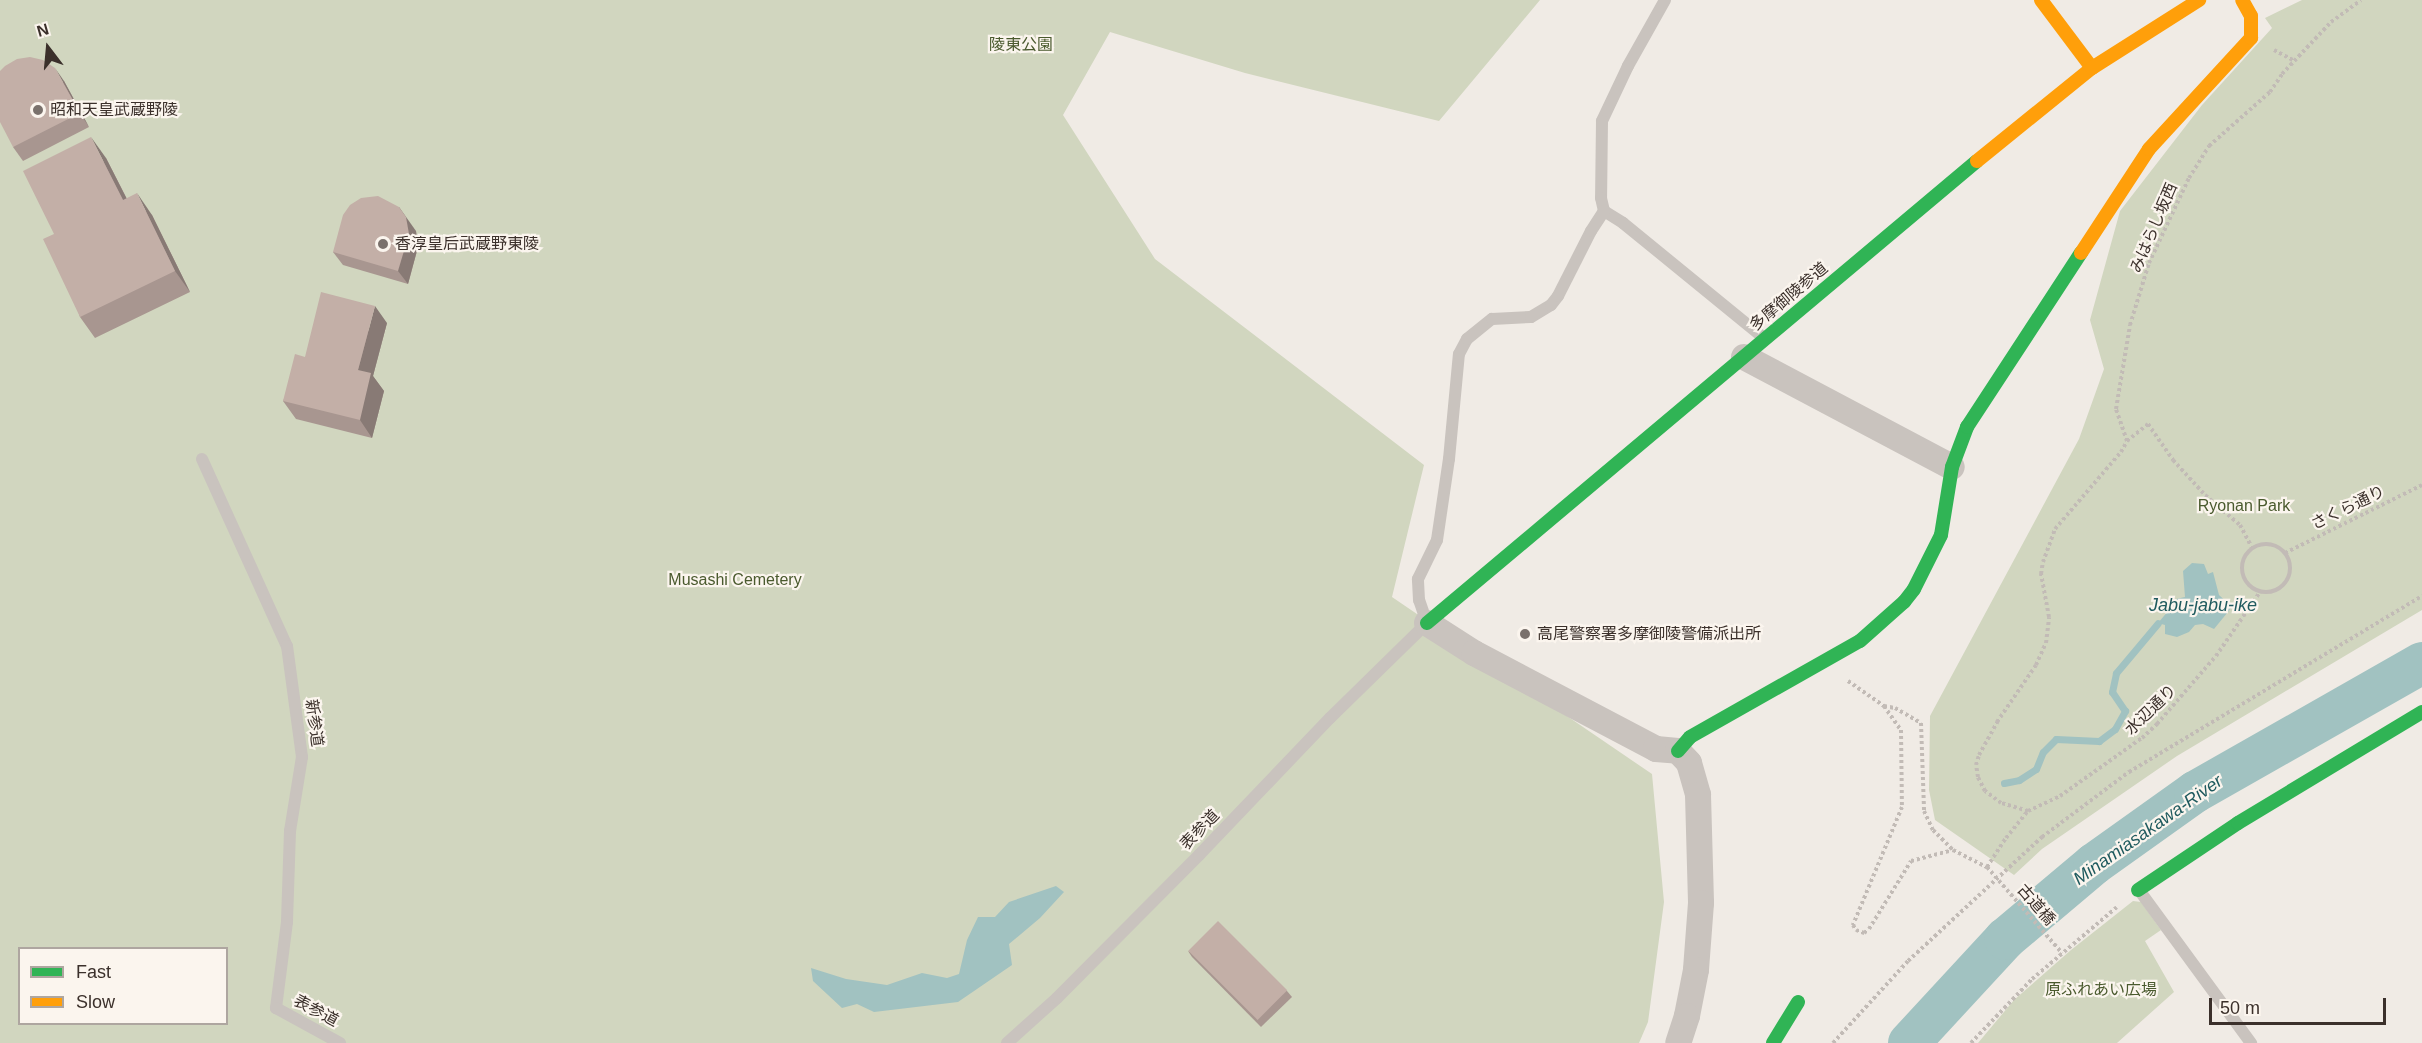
<!DOCTYPE html>
<html>
<head>
<meta charset="utf-8">
<style>
  body { margin:0 }
  #map { position:relative; width:2422px; height:1043px; overflow:hidden; background:#f0ebe5; font-family:Helvetica,"Noto Sans JP",sans-serif }
  div>[style] { position:absolute }
  [style*='--x'] { left:calc(var(--x)*1px); top:calc(var(--y)*1px); width:calc(var(--w)*1px); rotate:calc(var(--a)*1deg) }
  .green>* { inset:0; background:#d1d6bf }
  .water>* { inset:0; background:#a1c2c1 }
  .stream>* { height:7px; margin:-3.5px; padding:0 3.5px; transform-origin:3.5px; border-radius:3.5px; background:#a1c2c1 }
  .river>* { height:42px; margin:-21px; padding:0 21px; transform-origin:21px; border-radius:21px; background:#a1c2c1 }
  .path>* { height:4px; margin-top:-2px; transform-origin:0; background:repeating-linear-gradient(90deg,#c2bbb6 0 3px,transparent 0 6px) }
  .path>.ring { margin:-2px; padding:0; box-sizing:content-box; background:none; border:4px solid #c2bbb6; border-radius:50% }
  .lane>* { height:12px; margin:-6px; padding:0 6px; transform-origin:6px; border-radius:6px; background:#c9c3be }
  .street>* { height:26px; margin:-13px; padding:0 13px; transform-origin:13px; border-radius:13px; background:#c9c3be }
  .fast>* { height:14px; margin:-7px; padding:0 7px; transform-origin:7px; border-radius:7px; background:#30b455 }
  .slow>* { height:14px; margin:-7px; padding:0 7px; transform-origin:7px; border-radius:7px; background:#ff9f0a }
  .wall>* { inset:0; background:#a89690 }
  .shaded-wall>* { inset:0; background:#887a75 }
  .building>* { inset:0; background:#c3afa7; transform-origin:0 0 }
  .dots>* { width:16px; height:16px; translate:-50% -50%; box-sizing:border-box; border:3px solid #fbf5ee; border-radius:50% }
  span { translate:-50% -50%; white-space:nowrap; text-align:center; line-height:1.15; -webkit-text-stroke:4.5px #fbf5ee; paint-order:stroke }
  .park-label { font-size:16px; color:#4a5a2e }
  .poi-label { font-size:16px; color:#3b302b }
  .left { translate:0 -50%; text-align:left }
  .street-label { font-size:16px; color:#3b302b }
  .water-label { font-size:18px; color:#1f5a5e; font-style:italic }
  .legend { position:absolute; left:18px; top:947px; width:210px; height:78px; box-sizing:border-box; background:#fbf5ee; border:2px solid #aea6a0; margin:0; padding:8px 10px; list-style:none; font-size:18px; color:#3b302b }
  .legend li { display:flex; align-items:center; gap:12px; height:30px }
  .legend b { width:30px; border:2px solid #aea6a0 }
  .north { position:absolute; left:18px; top:18px; width:60px; height:60px; -webkit-text-stroke:4px #fbf5ee; paint-order:stroke; rotate:344deg; font-size:16px; font-weight:700; line-height:24px; text-align:center; color:#3b302b }
  .north::after { content:''; display:block; margin:auto; width:21px; height:27px; background:#3b302b; clip-path:polygon(50% 0,100% 100%,50% 72%,0 100%) }
  .scale { position:absolute; left:2209px; top:998px; width:177px; height:27px; box-sizing:border-box; border:3px solid #3b302b; border-top:0; padding-left:8px; font-size:18px; line-height:21px; white-space:nowrap; color:#3b302b; -webkit-text-stroke:4px #fbf5ee; paint-order:stroke }
</style>
</head>
<body>
<div id="map">
  <div class="green">
    <i style="clip-path:polygon(evenodd,0 0,1540px 0,1439px 121px,1245px 73px,1110px 32px,1063px 115px,1155px 259px,1424px 465px,1392px 597px,1652px 774px,1664px 902px,1648px 1022px,1639px 1043px,0 1043px,0 0,20px 948px,226px 948px,226px 1024px,20px 1024px,20px 948px)"></i>
    <i style="clip-path:polygon(2302px 0,2422px 0,2422px 610px,2177px 756px,2042px 849px,2014px 875px,1935px 820px,1929px 790px,1930px 716px,2079px 439px,2104px 369px,2090px 320px,2120px 211px,2202px 105px,2272px 28px,2265px 18px)"></i>
    <i style="clip-path:polygon(2133px 901px,2141px 902px,2161px 930px,2145px 941px,2174px 992px,2117px 1043px,1978px 1043px,2014px 1000px,2071px 950px)"></i>
  </div>
  <div class="water">
    <i style="clip-path:polygon(2192px 563px,2204px 564px,2208px 574px,2213px 572px,2219px 595px,2232px 607px,2214px 629px,2203px 624px,2195px 625px,2189px 632px,2177px 637px,2165px 634px,2165px 625px,2158px 623px,2169px 610px,2172px 600px,2185px 597px,2183px 571px)"></i>
    <i style="clip-path:polygon(1056px 886px,1064px 892px,1040px 918px,1009px 944px,1012px 965px,958px 1002px,874px 1012px,857px 1004px,842px 1008px,813px 981px,811px 968px,846px 979px,887px 985px,922px 973px,947px 978px,959px 974px,967px 940px,978px 917px,995px 917px,1009px 902px)"></i>
  </div>
  <div class="stream">
    <i style="--x:2004;--y:783;--w:15;--a:-11"></i>
    <i style="--x:2019;--y:780;--w:20;--a:-33"></i>
    <i style="--x:2036;--y:769;--w:18;--a:-68"></i>
    <i style="--x:2043;--y:752;--w:18;--a:-45"></i>
    <i style="--x:2056;--y:739;--w:43;--a:2.7"></i>
    <i style="--x:2099;--y:741;--w:20;--a:-37"></i>
    <i style="--x:2115;--y:729;--w:21;--a:-61"></i>
    <i style="--x:2125;--y:711;--w:23;--a:-124"></i>
    <i style="--x:2112;--y:692;--w:19;--a:-78"></i>
    <i style="--x:2116;--y:673;--w:65;--a:-50"></i>
  </div>
  <div class="river">
    <i style="--x:1909;--y:1043;--w:142;--a:-47.3"></i>
    <i style="--x:2005;--y:939;--w:116;--a:-40.1"></i>
    <i style="--x:2094;--y:864;--w:124;--a:-35.5"></i>
    <i style="--x:2195;--y:792;--w:261;--a:-29.6"></i>
  </div>
  <div class="path">
    <i style="--x:2274;--y:50;--w:24;--a:28"></i>
    <i style="--x:2127;--y:441;--w:34;--a:-109"></i>
    <i style="--x:2116;--y:409;--w:85;--a:-80.5"></i>
    <i style="--x:2130;--y:325;--w:65;--a:-73"></i>
    <i style="--x:2149;--y:263;--w:94;--a:-64.8"></i>
    <i style="--x:2189;--y:178;--w:38;--a:-58"></i>
    <i style="--x:2209;--y:146;--w:81;--a:-41.5"></i>
    <i style="--x:2270;--y:92;--w:22;--a:-56"></i>
    <i style="--x:2282;--y:74;--w:71;--a:-46.7"></i>
    <i style="--x:2331;--y:22;--w:37;--a:-36"></i>
    <i class="ring" style="left:2242px;top:544px;width:44px;height:44px"></i>
    <i style="--x:2285;--y:553;--w:153;--a:-26.4"></i>
    <i style="--x:1848;--y:681;--w:44;--a:34.8"></i>
    <i style="--x:1884;--y:706;--w:11;--a:10"></i>
    <i style="--x:1895;--y:708;--w:30;--a:30"></i>
    <i style="--x:1921;--y:723;--w:88;--a:88"></i>
    <i style="--x:1924;--y:811;--w:21;--a:65"></i>
    <i style="--x:1933;--y:830;--w:28;--a:45"></i>
    <i style="--x:1884;--y:706;--w:29;--a:55"></i>
    <i style="--x:1901;--y:730;--w:77;--a:89.3"></i>
    <i style="--x:1902;--y:807;--w:128;--a:112.6"></i>
    <i style="--x:1853;--y:925;--w:6;--a:59"></i>
    <i style="--x:1856;--y:930;--w:9;--a:21"></i>
    <i style="--x:1864;--y:933;--w:6;--a:-39"></i>
    <i style="--x:1869;--y:929;--w:80;--a:-58.3"></i>
    <i style="--x:1911;--y:861;--w:43;--a:-14.7"></i>
    <i style="--x:1953;--y:850;--w:38;--a:27"></i>
    <i style="--x:1987;--y:867;--w:114;--a:48.9"></i>
    <i style="--x:2028;--y:811;--w:28;--a:-163"></i>
    <i style="--x:2001;--y:803;--w:20;--a:-143"></i>
    <i style="--x:1985;--y:791;--w:16;--a:-117"></i>
    <i style="--x:1978;--y:777;--w:12;--a:-99"></i>
    <i style="--x:1976;--y:765;--w:10;--a:-73"></i>
    <i style="--x:1979;--y:755;--w:38;--a:-61"></i>
    <i style="--x:1997;--y:722;--w:69;--a:-55.6"></i>
    <i style="--x:2036;--y:665;--w:24;--a:-66"></i>
    <i style="--x:2046;--y:643;--w:26;--a:-83"></i>
    <i style="--x:2049;--y:617;--w:44;--a:-100.5"></i>
    <i style="--x:2041;--y:574;--w:12;--a:-81"></i>
    <i style="--x:2043;--y:562;--w:35;--a:-70"></i>
    <i style="--x:2055;--y:529;--w:101;--a:-49.4"></i>
    <i style="--x:2121;--y:452;--w:13;--a:-61"></i>
    <i style="--x:2127;--y:441;--w:27;--a:-39"></i>
    <i style="--x:2148;--y:424;--w:44;--a:55.2"></i>
    <i style="--x:2173;--y:460;--w:47;--a:47.6"></i>
    <i style="--x:2205;--y:495;--w:46;--a:40.6"></i>
    <i style="--x:2240;--y:525;--w:26;--a:62"></i>
    <i style="--x:1987;--y:867;--w:35;--a:-57"></i>
    <i style="--x:2006;--y:838;--w:35;--a:-51"></i>
    <i style="--x:2028;--y:811;--w:35;--a:-25"></i>
    <i style="--x:2060;--y:796;--w:100;--a:-35.3"></i>
    <i style="--x:2142;--y:738;--w:21;--a:-43"></i>
    <i style="--x:2157;--y:724;--w:90;--a:-49.1"></i>
    <i style="--x:2216;--y:656;--w:78;--a:-55.5"></i>
    <i style="--x:1833;--y:1043;--w:111;--a:-47.6"></i>
    <i style="--x:1908;--y:961;--w:183;--a:-42.8"></i>
    <i style="--x:2042;--y:837;--w:109;--a:-36.8"></i>
    <i style="--x:2129;--y:772;--w:342;--a:-31"></i>
    <i style="--x:1971;--y:1043;--w:88;--a:-46.4"></i>
    <i style="--x:2032;--y:979;--w:111;--a:-40.3"></i>
  </div>
  <div class="lane">
    <i style="--x:1665;--y:0;--w:76;--a:119.3"></i>
    <i style="--x:1628;--y:66;--w:61;--a:115.3"></i>
    <i style="--x:1602;--y:121;--w:77;--a:90.7"></i>
    <i style="--x:1601;--y:198;--w:13;--a:77"></i>
    <i style="--x:1604;--y:211;--w:22;--a:32"></i>
    <i style="--x:1623;--y:223;--w:182;--a:39.2"></i>
    <i style="--x:202;--y:459;--w:205;--a:65.6"></i>
    <i style="--x:287;--y:646;--w:112;--a:82.3"></i>
    <i style="--x:302;--y:757;--w:75;--a:99.2"></i>
    <i style="--x:290;--y:831;--w:91;--a:91.9"></i>
    <i style="--x:287;--y:922;--w:87;--a:97.3"></i>
    <i style="--x:276;--y:1008;--w:73;--a:28.7"></i>
    <i style="--x:2139;--y:890;--w:190;--a:53.8"></i>
    <i style="--x:1007;--y:1043;--w:67;--a:-42"></i>
    <i style="--x:1057;--y:998;--w:202;--a:-45.2"></i>
    <i style="--x:1199;--y:855;--w:190;--a:-46.3"></i>
    <i style="--x:1330;--y:718;--w:136;--a:-44.4"></i>
    <i style="--x:1427;--y:623;--w:24;--a:-109"></i>
    <i style="--x:1419;--y:600;--w:21;--a:-93"></i>
    <i style="--x:1418;--y:579;--w:43;--a:-64"></i>
    <i style="--x:1437;--y:540;--w:82;--a:-81.6"></i>
    <i style="--x:1449;--y:459;--w:105;--a:-84.6"></i>
    <i style="--x:1459;--y:354;--w:17;--a:-62"></i>
    <i style="--x:1467;--y:339;--w:32;--a:-39"></i>
    <i style="--x:1492;--y:319;--w:39;--a:-3"></i>
    <i style="--x:1531;--y:317;--w:23;--a:-31"></i>
    <i style="--x:1551;--y:305;--w:11;--a:-52"></i>
    <i style="--x:1558;--y:296;--w:73;--a:-63.1"></i>
    <i style="--x:1591;--y:231;--w:24;--a:-57"></i>
  </div>
  <div class="street">
    <i style="--x:1744;--y:357;--w:235;--a:27.9"></i>
    <i style="--x:1427;--y:623;--w:56;--a:32.6"></i>
    <i style="--x:1474;--y:653;--w:206;--a:27.8"></i>
    <i style="--x:1656;--y:749;--w:22;--a:5"></i>
    <i style="--x:1678;--y:751;--w:16;--a:47"></i>
    <i style="--x:1689;--y:763;--w:33;--a:74"></i>
    <i style="--x:1698;--y:795;--w:108;--a:88.4"></i>
    <i style="--x:1701;--y:903;--w:67;--a:94.3"></i>
    <i style="--x:1696;--y:970;--w:47;--a:101.1"></i>
    <i style="--x:1687;--y:1016;--w:28;--a:108"></i>
  </div>
  <div class="fast">
    <i style="--x:1427;--y:623;--w:718;--a:-40.03"></i>
    <i style="--x:1678;--y:751;--w:18;--a:-49"></i>
    <i style="--x:1690;--y:737;--w:195;--a:-29.5"></i>
    <i style="--x:1860;--y:641;--w:59;--a:-41.6"></i>
    <i style="--x:1904;--y:602;--w:16;--a:-52"></i>
    <i style="--x:1914;--y:589;--w:60;--a:-63.4"></i>
    <i style="--x:1941;--y:535;--w:69;--a:-80.8"></i>
    <i style="--x:1952;--y:467;--w:43;--a:-69.4"></i>
    <i style="--x:1967;--y:427;--w:208;--a:-56.8"></i>
    <i style="--x:2138;--y:890;--w:120;--a:-33.8"></i>
    <i style="--x:2238;--y:823;--w:215;--a:-31.1"></i>
    <i style="--x:1773;--y:1043;--w:48;--a:-58.6"></i>
  </div>
  <div class="slow">
    <i style="--x:2041;--y:0;--w:85;--a:53.1"></i>
    <i style="--x:1977;--y:161;--w:148;--a:-39"></i>
    <i style="--x:2092;--y:68;--w:127;--a:-32.4"></i>
    <i style="--x:2081;--y:253;--w:124;--a:-56.8"></i>
    <i style="--x:2149;--y:149;--w:151;--a:-47.4"></i>
    <i style="--x:2251;--y:38;--w:22;--a:-90"></i>
    <i style="--x:2251;--y:16;--w:18;--a:-119"></i>
  </div>
  <div class="wall">
    <i style="clip-path:polygon(64px 81px,89px 127px,23px 161px,13px 147px)"></i>
    <i style="clip-path:polygon(106px 158px,127px 199px,152px 215px,190px 292px,95px 338px,80px 317px,54px 234px)"></i>
    <i style="clip-path:polygon(416px 231px,418px 247px,408px 284px,343px 265px,333px 252px)"></i>
    <i style="clip-path:polygon(387px 323px,373px 376px,384px 391px,372px 438px,296px 419px,283px 401px,305px 357px)"></i>
    <i style="clip-path:polygon(1188px 951px,1287px 991px,1292px 997px,1261px 1027px,1192px 957px)"></i>
  </div>
  <div class="shaded-wall">
    <i style="clip-path:polygon(55px 68px,64px 81px,89px 127px,80px 113px)"></i>
    <i style="clip-path:polygon(91px 137px,106px 158px,138px 221px,123px 200px)"></i>
    <i style="clip-path:polygon(137px 193px,152px 215px,190px 292px,175px 271px)"></i>
    <i style="clip-path:polygon(399px 207px,416px 231px,418px 247px,408px 284px,398px 271px)"></i>
    <i style="clip-path:polygon(375px 306px,387px 323px,373px 376px,384px 391px,372px 438px,360px 420px,358px 370px)"></i>
  </div>
  <div class="building">
    <i style="clip-path:polygon(30px 57px,43px 60px,55px 68px,80px 113px,13px 147px,0 122px,0 71px,5px 66px,17px 59px)"></i>
    <i style="clip-path:polygon(91px 137px,123px 200px,137px 193px,175px 271px,80px 317px,43px 239px,54px 234px,23px 171px)"></i>
    <i style="clip-path:polygon(378px 196px,399px 207px,406px 217px,409px 234px,398px 271px,333px 252px,343px 215px,350px 205px,361px 198px)"></i>
    <i style="clip-path:polygon(321px 292px,375px 306px,358px 370px,371px 373px,360px 420px,283px 401px,295px 354px,305px 357px)"></i>
    <i style="left:1218px;top:921px;width:98px;height:42px;rotate:45deg"></i>
  </div>
  <div class="dots">
    <i style="left:38px;top:110px;background:#7a716c"></i>
    <i style="left:383px;top:244px;background:#7a716c"></i>
    <i style="left:1525px;top:634px;background:#7a716c"></i>
  </div>
  <div class="park-label">
    <span style="left:1021px;top:45px">陵東公園</span>
    <span style="left:2244px;top:506px">Ryonan Park</span>
    <span style="left:735px;top:580px">Musashi Cemetery</span>
    <span style="left:2101px;top:990px">原ふれあい広場</span>
  </div>
  <div class="poi-label">
    <span class="left" style="left:50px;top:110px">昭和天皇武蔵野陵</span>
    <span class="left" style="left:395px;top:244px">香淳皇后武蔵野東陵</span>
    <span class="left" style="left:1537px;top:634px">高尾警察署多摩御陵警備派出所</span>
  </div>
  <div class="street-label">
    <span style="left:2154px;top:228px;rotate:-67deg">みはらし坂西</span>
    <span style="left:1789px;top:297px;rotate:-40deg">多摩御陵参道</span>
    <span style="left:2348px;top:508px;rotate:-26deg">さくら通り</span>
    <span style="left:2151px;top:710px;rotate:-44deg">水辺通り</span>
    <span style="left:314px;top:723px;rotate:82deg">新参道</span>
    <span style="left:1200px;top:830px;rotate:-46deg">表参道</span>
    <span style="left:2036px;top:905px;rotate:49deg">古道橋</span>
    <span style="left:316px;top:1011px;rotate:28deg">表参道</span>
  </div>
  <div class="water-label">
    <span style="left:2203px;top:605px">Jabu-jabu-ike</span>
    <span style="left:2148px;top:830px;rotate:-35deg">Minamiasakawa-River</span>
  </div>
  <ul class="legend">
  <li><b style="height:8px;background:#30b455"></b>Fast</li>
  <li><b style="height:8px;background:#ff9f0a"></b>Slow</li>
  </ul>
  <div class="north">N</div>
  <div class="scale">50 m</div>
</div>
</body>
</html>
